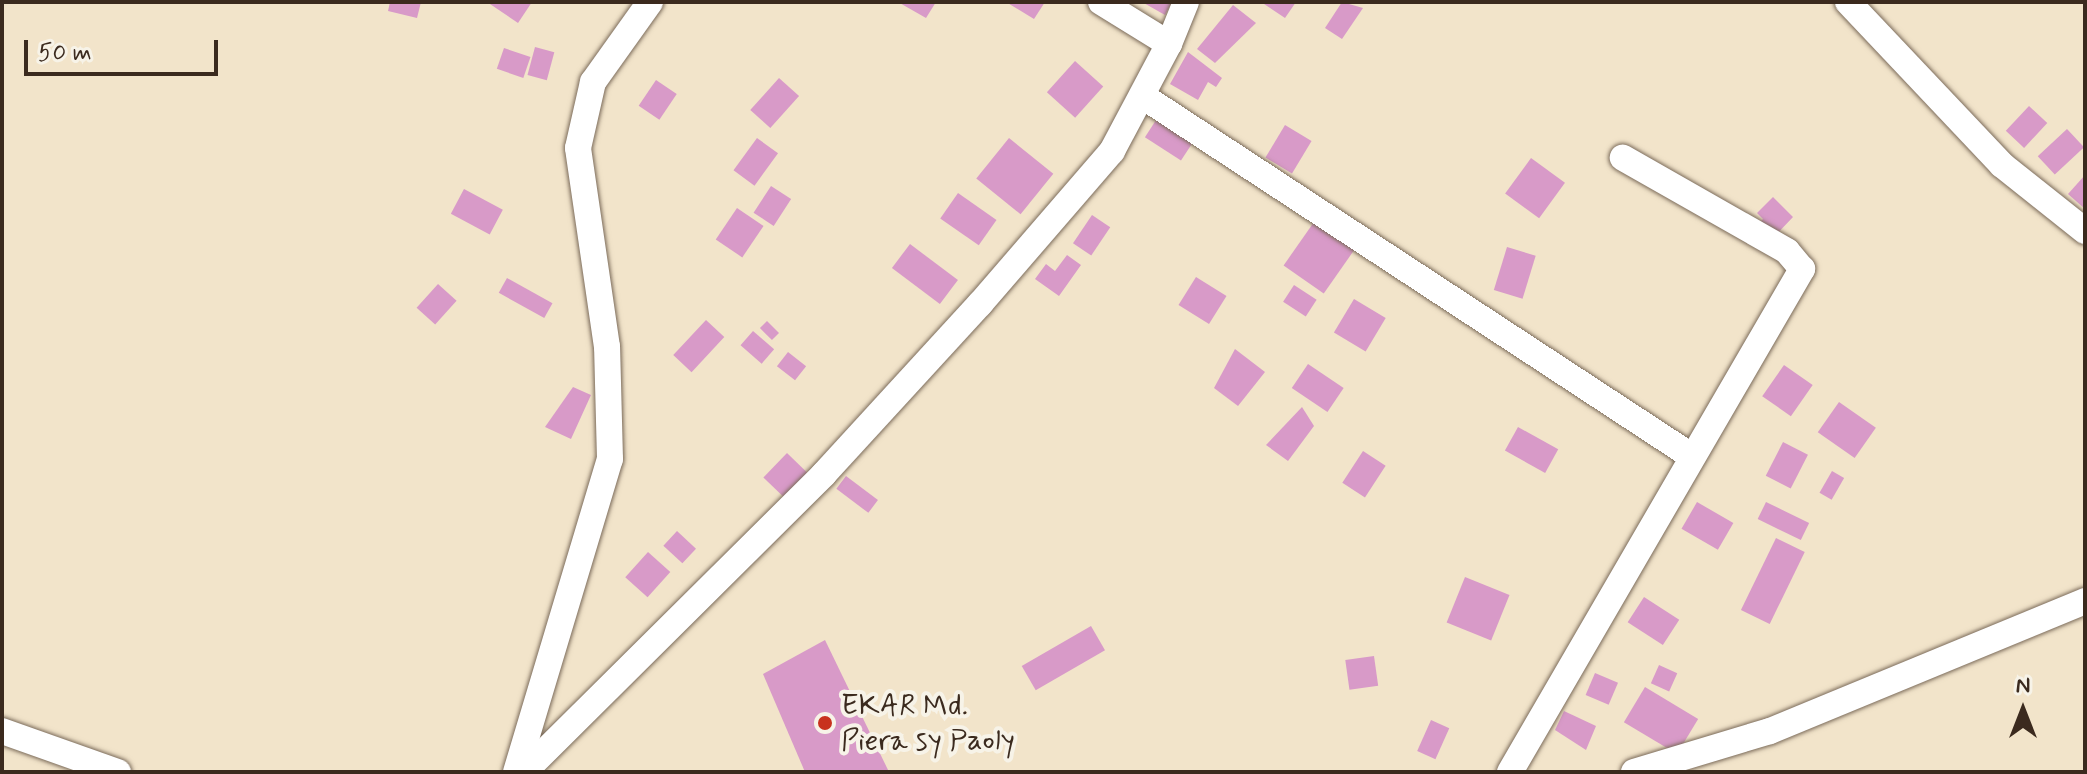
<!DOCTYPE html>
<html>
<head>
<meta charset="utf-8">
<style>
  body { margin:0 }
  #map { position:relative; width:2087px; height:774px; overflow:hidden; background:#f2e4ca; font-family:Mynerve,sans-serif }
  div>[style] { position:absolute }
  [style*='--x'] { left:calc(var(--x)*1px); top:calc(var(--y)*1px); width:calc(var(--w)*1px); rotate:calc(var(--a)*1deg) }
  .building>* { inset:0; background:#d89ac8; transform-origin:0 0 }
  .roads { filter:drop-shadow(0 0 2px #7b6b5a) drop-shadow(0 0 2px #7b6b5a) }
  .minor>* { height:26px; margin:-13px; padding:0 13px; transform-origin:13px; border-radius:13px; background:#fff }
  .dots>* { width:22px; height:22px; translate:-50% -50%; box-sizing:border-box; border:4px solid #f7f3e8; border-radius:50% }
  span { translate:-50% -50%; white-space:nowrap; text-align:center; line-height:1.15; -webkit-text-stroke:8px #f7f3e8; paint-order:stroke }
  .poi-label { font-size:30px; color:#3b2a1e }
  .left { translate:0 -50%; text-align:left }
  .frame { position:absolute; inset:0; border:4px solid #3b2a1e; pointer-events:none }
  .north { position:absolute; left:1983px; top:670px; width:80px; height:80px; -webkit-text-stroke:6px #f7f3e8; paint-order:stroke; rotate:0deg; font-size:22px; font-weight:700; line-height:32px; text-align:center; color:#3b2a1e }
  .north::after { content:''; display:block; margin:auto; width:28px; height:36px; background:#3b2a1e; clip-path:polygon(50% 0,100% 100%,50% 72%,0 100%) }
  .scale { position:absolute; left:24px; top:40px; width:194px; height:36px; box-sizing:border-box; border:4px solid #3b2a1e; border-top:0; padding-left:10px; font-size:24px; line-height:28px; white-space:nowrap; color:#3b2a1e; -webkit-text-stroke:6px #f7f3e8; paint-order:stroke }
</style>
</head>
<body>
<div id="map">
  <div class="building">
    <i style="clip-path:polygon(390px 2px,421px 2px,417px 18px,388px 11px)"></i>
    <i style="clip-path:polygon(487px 2px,532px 2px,518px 23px)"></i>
    <i style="clip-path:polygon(898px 2px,936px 2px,926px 18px)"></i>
    <i style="clip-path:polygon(1006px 2px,1045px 2px,1034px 19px)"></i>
    <i style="clip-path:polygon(1142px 2px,1172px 2px,1165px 15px)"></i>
    <i style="clip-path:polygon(1261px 2px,1296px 2px,1285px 18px)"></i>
    <i style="clip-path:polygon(1342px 2px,1363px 8px,1342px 39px,1325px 28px)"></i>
    <i style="clip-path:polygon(1233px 5px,1256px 23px,1215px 63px,1197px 49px)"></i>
    <i style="left:535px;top:47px;width:20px;height:29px;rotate:15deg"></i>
    <i style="left:504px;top:48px;width:28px;height:22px;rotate:19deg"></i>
    <i style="clip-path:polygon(1188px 52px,1222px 78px,1216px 87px,1208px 82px,1198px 100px,1170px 84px)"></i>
    <i style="left:1075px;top:61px;width:38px;height:42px;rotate:42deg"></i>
    <i style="left:779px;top:78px;width:27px;height:43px;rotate:42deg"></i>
    <i style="left:656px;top:80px;width:25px;height:31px;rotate:34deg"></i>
    <i style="left:2029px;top:106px;width:25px;height:34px;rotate:43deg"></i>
    <i style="left:1158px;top:117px;width:43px;height:24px;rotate:33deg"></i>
    <i style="left:1285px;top:125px;width:31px;height:38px;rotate:31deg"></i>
    <i style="left:2067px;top:129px;width:25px;height:40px;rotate:47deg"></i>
    <i style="left:757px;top:138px;width:26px;height:40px;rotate:36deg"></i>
    <i style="left:1009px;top:138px;width:57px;height:52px;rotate:39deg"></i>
    <i style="left:1531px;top:158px;width:42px;height:44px;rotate:36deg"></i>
    <i style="clip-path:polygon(2085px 175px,2085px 209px,2068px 194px)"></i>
    <i style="left:771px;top:186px;width:24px;height:32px;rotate:33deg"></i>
    <i style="left:464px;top:189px;width:44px;height:28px;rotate:28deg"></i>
    <i style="left:958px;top:193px;width:47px;height:31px;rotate:35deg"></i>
    <i style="clip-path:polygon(1773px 197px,1793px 217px,1770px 241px,1755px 227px,1763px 219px,1757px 213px)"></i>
    <i style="left:737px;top:208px;width:32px;height:38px;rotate:34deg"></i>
    <i style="left:1092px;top:215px;width:22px;height:34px;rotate:34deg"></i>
    <i style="left:1314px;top:222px;width:49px;height:53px;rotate:35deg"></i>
    <i style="left:910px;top:244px;width:60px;height:30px;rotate:37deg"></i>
    <i style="left:1507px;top:247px;width:30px;height:45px;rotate:17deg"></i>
    <i style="clip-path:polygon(1067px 255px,1081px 265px,1059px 296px,1035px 279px,1046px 264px,1055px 271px)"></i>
    <i style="left:1196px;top:277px;width:36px;height:33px;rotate:32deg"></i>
    <i style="left:507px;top:278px;width:52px;height:17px;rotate:29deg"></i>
    <i style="left:438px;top:284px;width:25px;height:32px;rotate:42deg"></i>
    <i style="left:1294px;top:285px;width:27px;height:20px;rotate:33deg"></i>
    <i style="left:1354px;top:299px;width:37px;height:39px;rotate:31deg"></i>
    <i style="left:706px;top:320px;width:25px;height:48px;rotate:43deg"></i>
    <i style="left:767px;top:321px;width:17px;height:10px;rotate:45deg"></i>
    <i style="left:753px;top:331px;width:28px;height:19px;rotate:41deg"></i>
    <i style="clip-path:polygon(1235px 349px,1265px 372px,1238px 406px,1214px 388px)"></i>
    <i style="left:788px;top:352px;width:23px;height:18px;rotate:38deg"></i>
    <i style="left:1308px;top:364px;width:43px;height:29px;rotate:34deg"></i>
    <i style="left:1784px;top:365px;width:35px;height:38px;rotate:35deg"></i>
    <i style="clip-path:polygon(573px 387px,591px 395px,571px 439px,545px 427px)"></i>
    <i style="left:1839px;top:402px;width:45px;height:37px;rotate:35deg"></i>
    <i style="clip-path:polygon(1302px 407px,1314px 426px,1288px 461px,1266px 445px)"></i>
    <i style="left:1518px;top:427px;width:46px;height:27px;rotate:29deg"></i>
    <i style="left:1783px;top:442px;width:28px;height:38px;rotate:27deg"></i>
    <i style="left:1363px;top:451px;width:27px;height:38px;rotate:33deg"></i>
    <i style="left:787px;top:453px;width:29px;height:34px;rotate:44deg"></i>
    <i style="left:1832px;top:471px;width:14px;height:25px;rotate:30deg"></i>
    <i style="left:846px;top:476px;width:40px;height:16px;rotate:37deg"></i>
    <i style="left:1697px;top:502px;width:42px;height:31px;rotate:30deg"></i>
    <i style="left:1766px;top:502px;width:48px;height:19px;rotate:26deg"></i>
    <i style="left:677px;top:531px;width:26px;height:20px;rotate:43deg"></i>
    <i style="left:1776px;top:538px;width:32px;height:80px;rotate:26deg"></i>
    <i style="left:648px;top:552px;width:30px;height:34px;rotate:42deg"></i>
    <i style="left:1465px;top:577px;width:48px;height:49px;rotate:22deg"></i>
    <i style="left:1644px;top:597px;width:42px;height:30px;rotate:33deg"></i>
    <i style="left:1091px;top:626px;width:28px;height:80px;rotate:60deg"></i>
    <i style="clip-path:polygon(825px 640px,889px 772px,805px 772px,763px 674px)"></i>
    <i style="left:1374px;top:656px;width:30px;height:29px;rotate:82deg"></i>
    <i style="left:1659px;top:665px;width:20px;height:20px;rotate:24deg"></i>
    <i style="left:1595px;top:673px;width:25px;height:24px;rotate:23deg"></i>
    <i style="left:1645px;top:687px;width:62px;height:41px;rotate:31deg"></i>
    <i style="clip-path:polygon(1564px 711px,1596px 726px,1586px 750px,1555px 730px)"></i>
    <i style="left:1431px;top:720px;width:20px;height:34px;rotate:24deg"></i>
  </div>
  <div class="roads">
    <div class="minor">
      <i style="--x:1101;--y:2;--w:80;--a:31.7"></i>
      <i style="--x:1169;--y:44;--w:45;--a:-68"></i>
      <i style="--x:1848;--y:2;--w:224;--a:46.6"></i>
      <i style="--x:2002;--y:165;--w:106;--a:38.5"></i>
      <i style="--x:1144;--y:97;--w:651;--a:33.27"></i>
      <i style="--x:2;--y:731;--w:123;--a:19.5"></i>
      <i style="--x:516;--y:772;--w:327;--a:-73.3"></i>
      <i style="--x:610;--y:459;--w:112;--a:-91.5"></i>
      <i style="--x:607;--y:347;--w:201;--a:-98.3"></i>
      <i style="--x:578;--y:148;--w:68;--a:-77.2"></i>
      <i style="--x:593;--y:82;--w:98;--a:-54.5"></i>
      <i style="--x:524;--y:772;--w:423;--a:-44.8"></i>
      <i style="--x:824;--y:474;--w:231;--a:-47.5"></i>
      <i style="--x:980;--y:304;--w:202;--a:-49.2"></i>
      <i style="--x:1112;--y:151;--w:121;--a:-62"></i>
      <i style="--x:1510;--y:772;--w:582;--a:-59.86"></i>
      <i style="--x:1802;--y:269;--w:23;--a:-130"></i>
      <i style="--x:1787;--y:251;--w:189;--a:-150.4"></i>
      <i style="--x:1634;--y:772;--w:142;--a:-16.8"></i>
      <i style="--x:1770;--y:731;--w:341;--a:-22.4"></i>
    </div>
  </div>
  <div class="dots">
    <i style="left:825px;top:723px;background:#c8321e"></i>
  </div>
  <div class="poi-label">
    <span class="left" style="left:841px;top:723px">EKAR Md.<br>Piera sy Paoly</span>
  </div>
  <div class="frame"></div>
  <div class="north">N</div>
  <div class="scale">50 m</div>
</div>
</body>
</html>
